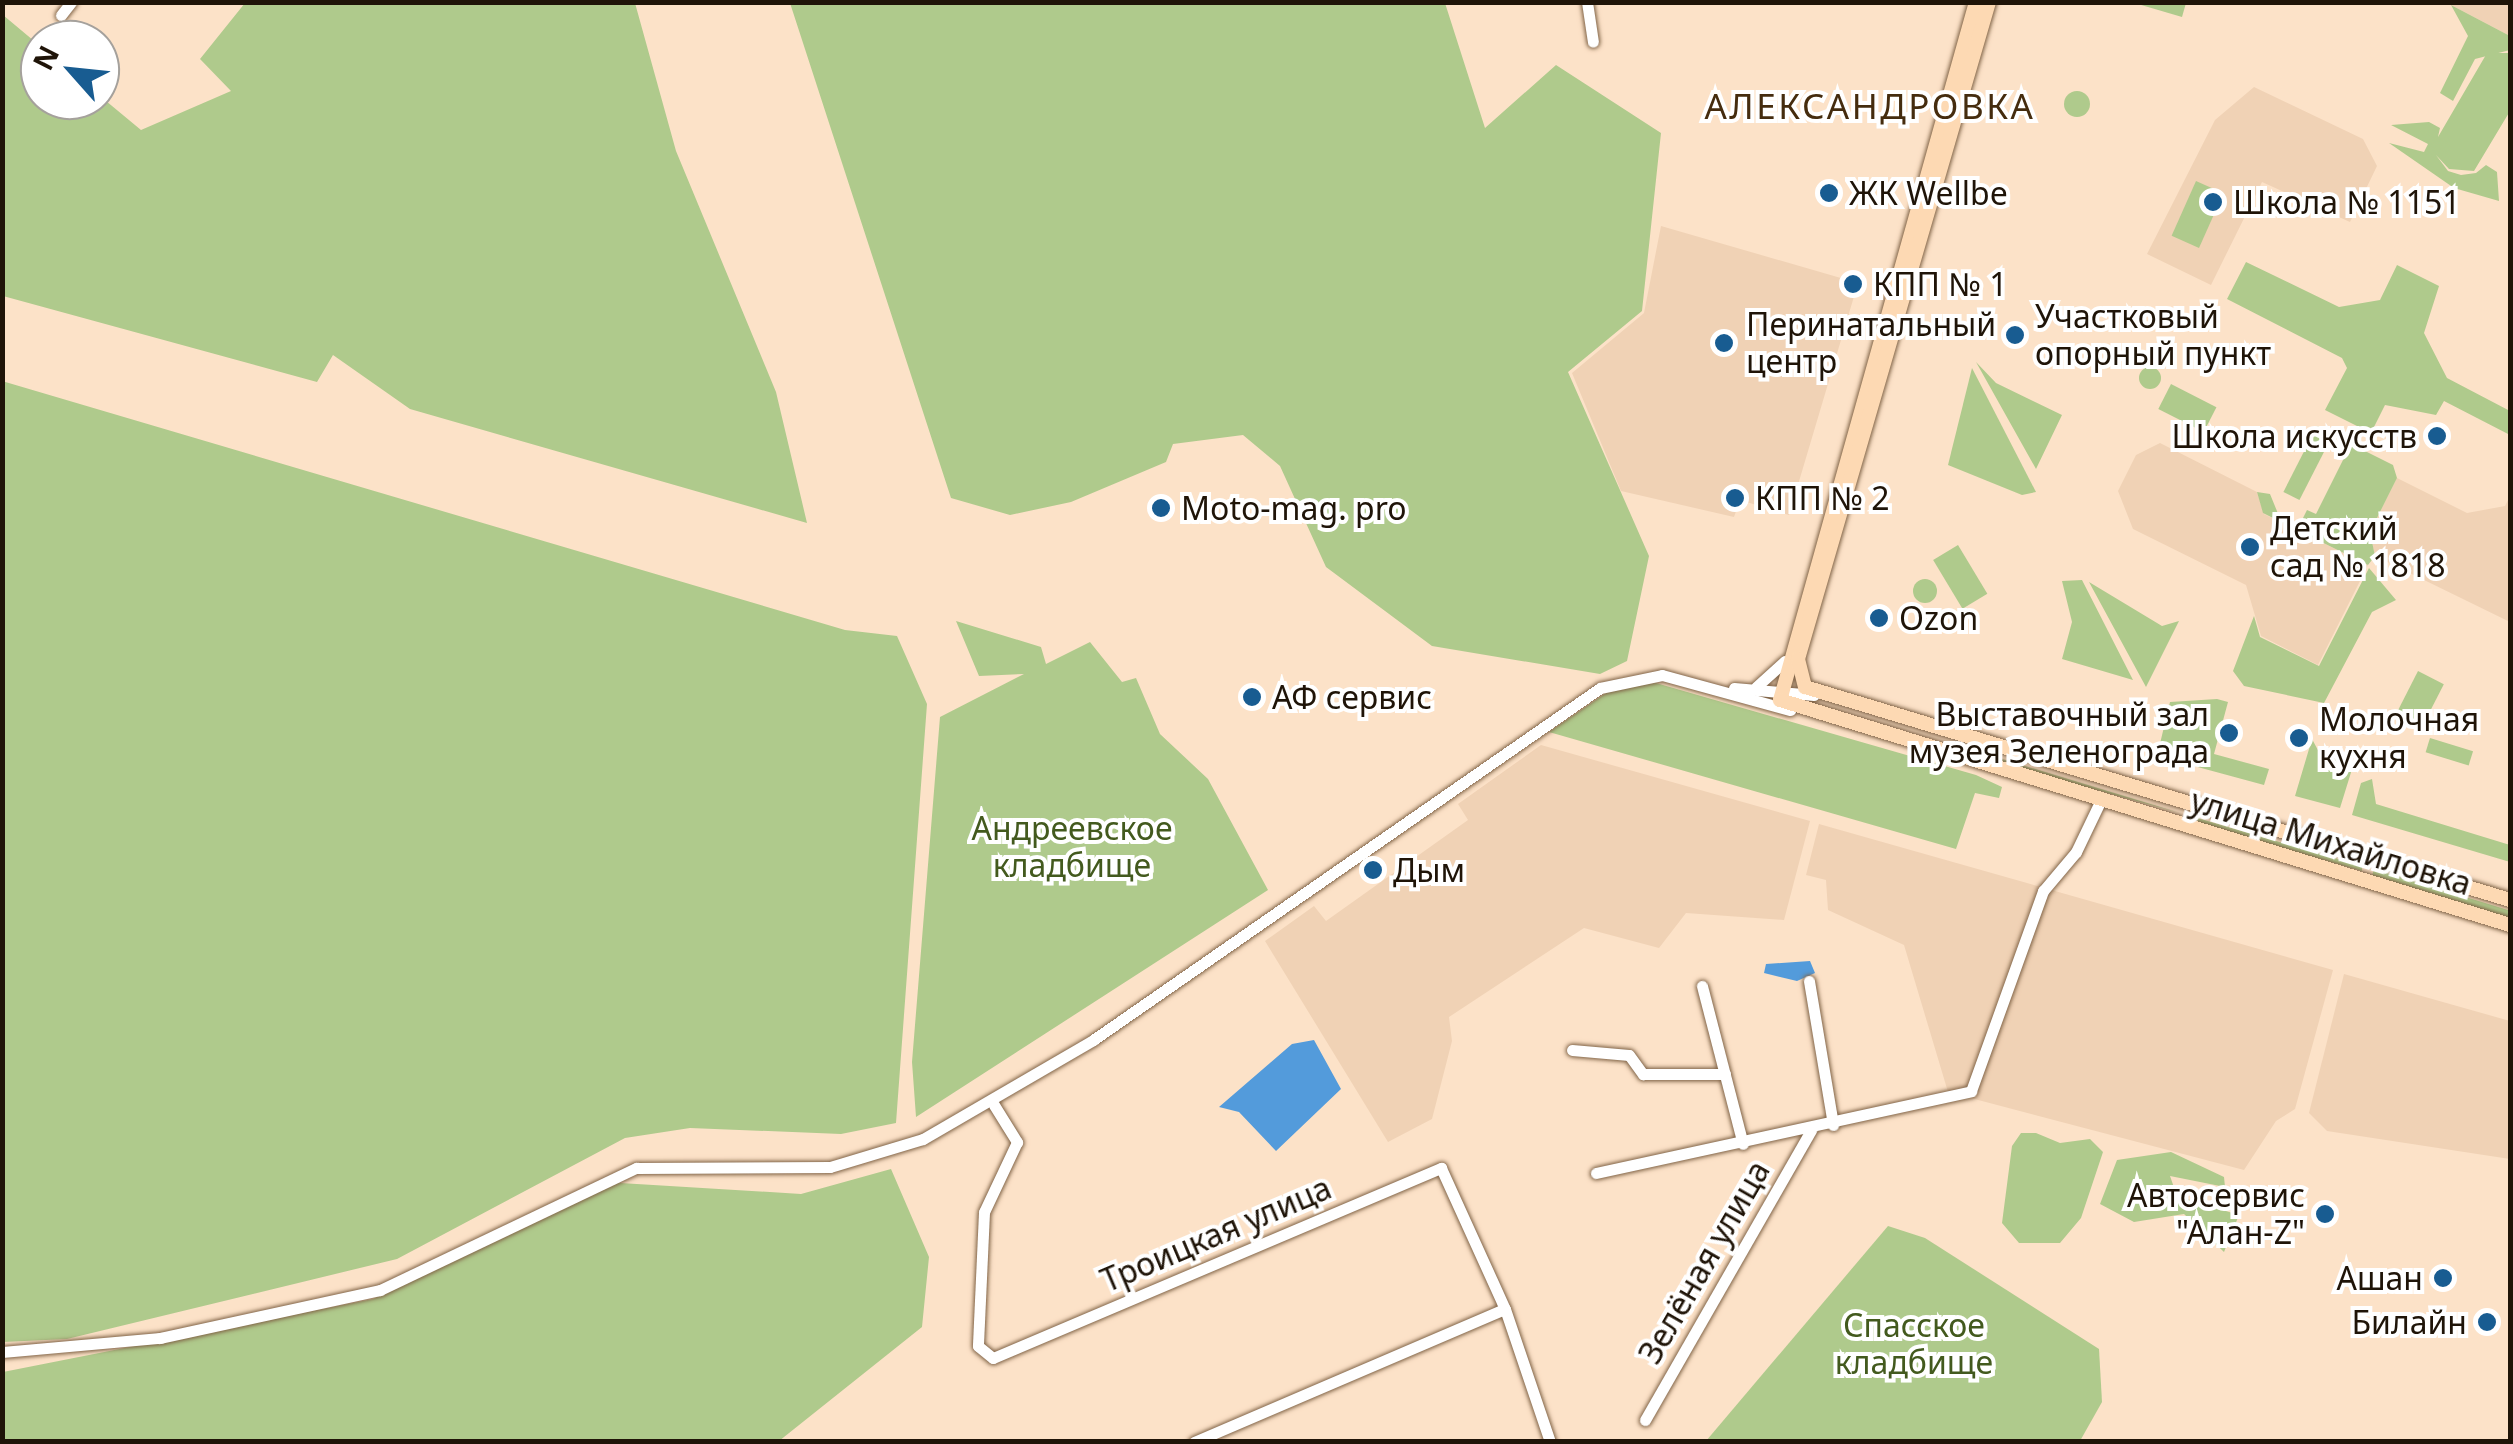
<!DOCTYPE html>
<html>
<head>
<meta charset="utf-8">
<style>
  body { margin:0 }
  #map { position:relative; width:2513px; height:1444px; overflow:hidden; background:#fce2c8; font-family:"Noto Sans",sans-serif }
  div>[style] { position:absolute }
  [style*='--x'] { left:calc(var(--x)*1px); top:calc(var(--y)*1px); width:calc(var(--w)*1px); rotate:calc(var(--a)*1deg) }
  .built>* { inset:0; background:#f0d2b5 }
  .green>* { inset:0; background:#afca8c; transform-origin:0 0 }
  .round { border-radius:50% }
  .water>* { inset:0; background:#539bdb }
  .roads { filter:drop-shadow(0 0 2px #816447) drop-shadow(0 0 2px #816447) }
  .minor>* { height:11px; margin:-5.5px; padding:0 5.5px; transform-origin:5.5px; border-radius:5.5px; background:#fff }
  .major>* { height:14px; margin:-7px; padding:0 7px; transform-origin:7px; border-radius:7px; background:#fdd9b3 }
  .dots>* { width:28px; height:28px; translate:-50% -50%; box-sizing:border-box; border:5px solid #fff; border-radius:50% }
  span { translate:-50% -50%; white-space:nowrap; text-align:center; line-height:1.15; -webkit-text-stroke:8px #fff; paint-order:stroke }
  .poi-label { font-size:32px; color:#1f1408 }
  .left { translate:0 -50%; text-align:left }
  .right { translate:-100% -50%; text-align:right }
  .park-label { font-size:32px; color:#435a1e }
  .street-label { font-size:32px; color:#1f1408 }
  .neighbourhood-label { font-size:35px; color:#452c0e; letter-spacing:2.5px }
  .frame { position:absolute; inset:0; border:5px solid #1f1408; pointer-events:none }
  .north { position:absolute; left:20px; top:20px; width:100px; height:100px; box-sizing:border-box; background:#fff; border:2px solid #a5a19c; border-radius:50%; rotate:297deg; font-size:28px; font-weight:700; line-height:40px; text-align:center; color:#1f1408 }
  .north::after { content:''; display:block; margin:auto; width:35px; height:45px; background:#185c91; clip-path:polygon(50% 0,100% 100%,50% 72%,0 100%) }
</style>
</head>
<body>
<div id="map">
  <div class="built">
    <i style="clip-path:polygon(2450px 3px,2510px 3px,2510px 36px,2451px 5px)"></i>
    <i style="clip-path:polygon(2254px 87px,2363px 139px,2377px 166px,2350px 222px,2262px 182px,2211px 285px,2147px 254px,2215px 120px)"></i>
    <i style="clip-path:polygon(1661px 226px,1858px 283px,1789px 515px,1740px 500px,1734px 517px,1621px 491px,1572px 373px,1644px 313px)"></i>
    <i style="clip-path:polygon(2160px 443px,2257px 492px,2264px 514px,2368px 565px,2318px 665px,2261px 636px,2246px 585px,2133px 529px,2118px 491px,2136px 455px)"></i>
    <i style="clip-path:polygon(2397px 478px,2467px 513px,2505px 506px,2510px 496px,2510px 622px,2375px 556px,2370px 532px)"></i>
    <i style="clip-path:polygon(1541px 745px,1810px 821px,1784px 920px,1686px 913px,1659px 948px,1584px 928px,1449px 1017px,1452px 1041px,1432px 1119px,1388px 1142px,1265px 941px,1314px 906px,1326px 921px,1468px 820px,1458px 804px)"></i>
    <i style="clip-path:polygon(1819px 824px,2333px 970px,2295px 1109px,2276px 1121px,2244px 1170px,1948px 1092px,1904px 945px,1828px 910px,1826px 880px,1806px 875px)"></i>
    <i style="clip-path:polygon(2344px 974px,2510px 1021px,2510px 1159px,2327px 1131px,2309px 1113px)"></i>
  </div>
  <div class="green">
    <i style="clip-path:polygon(2131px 2px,2186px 2px,2186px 3px,2182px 17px)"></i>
    <i style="clip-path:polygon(245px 3px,635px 3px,676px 151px,776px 392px,807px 523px,410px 409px,333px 355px,317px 382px,3px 296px,3px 15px,40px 46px,40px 100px,100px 96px,141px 130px,231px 91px,200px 59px)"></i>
    <i style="clip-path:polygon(790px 3px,1445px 3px,1485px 128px,1556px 65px,1661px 133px,1642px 311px,1568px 372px,1649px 556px,1627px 661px,1600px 674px,1432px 646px,1326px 567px,1280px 466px,1243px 435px,1173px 444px,1166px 462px,1071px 502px,1010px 515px,951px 498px)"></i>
    <i style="clip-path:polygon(2451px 5px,2510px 36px,2510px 50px,2475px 59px,2453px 101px,2440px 93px,2468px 36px)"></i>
    <i style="clip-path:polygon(2487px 53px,2510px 53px,2510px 111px,2474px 171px,2449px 169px,2436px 155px,2448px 171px,2461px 175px,2476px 173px,2486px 165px,2497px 172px,2499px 201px,2454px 188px,2389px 143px,2424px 152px,2428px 144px,2391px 125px,2429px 122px,2440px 128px,2438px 137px)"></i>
    <i class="round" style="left:2064px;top:91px;width:26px;height:26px"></i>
    <i style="left:2196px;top:181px;width:30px;height:60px;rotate:24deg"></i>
    <i style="clip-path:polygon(2246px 262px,2339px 307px,2380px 300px,2397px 265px,2439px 286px,2424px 333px,2447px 378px,2510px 411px,2510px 435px,2444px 401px,2436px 415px,2385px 405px,2371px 433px,2325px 410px,2347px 368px,2342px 358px,2227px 299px)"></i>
    <i style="clip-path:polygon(1976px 362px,1996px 383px,2062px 415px,2036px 469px)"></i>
    <i class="round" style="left:2139px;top:367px;width:22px;height:22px"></i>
    <i style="clip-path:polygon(1972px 368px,2036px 492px,2022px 495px,1948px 465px)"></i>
    <i style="clip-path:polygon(2px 381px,845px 630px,897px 636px,927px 704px,896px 1123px,841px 1134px,690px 1128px,625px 1138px,397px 1259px,67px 1339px,3px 1342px)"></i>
    <i style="left:2171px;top:384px;width:51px;height:28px;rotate:27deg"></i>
    <i style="left:2317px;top:426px;width:18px;height:74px;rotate:27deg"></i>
    <i style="clip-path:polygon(2351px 444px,2393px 465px,2397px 478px,2370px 532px,2375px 556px,2368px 565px,2263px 513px,2257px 492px,2270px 494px,2279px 516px,2299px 526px,2307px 510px,2316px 514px)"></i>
    <i style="left:1958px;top:545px;width:57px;height:29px;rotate:59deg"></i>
    <i style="clip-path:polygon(2369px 568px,2396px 600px,2372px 612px,2324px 703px,2244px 686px,2233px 671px,2254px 616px,2260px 637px,2319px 666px)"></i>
    <i class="round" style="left:1913px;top:579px;width:24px;height:24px"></i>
    <i style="clip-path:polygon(2082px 580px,2133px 680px,2062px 659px,2072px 622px,2062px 581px)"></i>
    <i style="clip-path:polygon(2089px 582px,2162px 626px,2179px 621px,2146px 687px)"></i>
    <i style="clip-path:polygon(956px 621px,1041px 647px,1046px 664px,1090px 642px,1122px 682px,1136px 678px,1160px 734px,1208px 779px,1268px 890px,916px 1117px,912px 1062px,940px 717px,1024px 674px,979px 676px)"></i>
    <i style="left:2418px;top:671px;width:29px;height:51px;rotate:27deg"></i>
    <i style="clip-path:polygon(1656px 683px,1976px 775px,2002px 787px,1999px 798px,1975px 793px,1956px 849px,1549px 732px,1612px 689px)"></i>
    <i style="clip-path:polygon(2217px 699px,2228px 702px,2214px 754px,2269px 769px,2264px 785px,2157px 756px,2170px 702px)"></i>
    <i style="left:2430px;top:738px;width:45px;height:15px;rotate:17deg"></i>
    <i style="clip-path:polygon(2312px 739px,2320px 754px,2353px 766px,2340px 808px,2295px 796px)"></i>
    <i style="clip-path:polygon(1946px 742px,2180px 813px,1944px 748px)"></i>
    <i style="clip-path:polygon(2372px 779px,2376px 804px,2510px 845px,2510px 862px,2352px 815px,2361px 783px)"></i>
    <i style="clip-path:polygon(2194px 817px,2362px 866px,2362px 871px,2191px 822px)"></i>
    <i style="left:2374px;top:869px;width:142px;height:7px;rotate:17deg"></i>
    <i style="clip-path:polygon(2036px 1133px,2060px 1143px,2090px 1139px,2103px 1152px,2081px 1218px,2060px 1243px,2019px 1243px,2002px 1223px,2012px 1146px,2021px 1133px)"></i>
    <i style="clip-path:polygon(2171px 1152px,2224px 1177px,2225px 1187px,2170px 1176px,2177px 1196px,2239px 1215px,2224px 1252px,2184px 1214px,2134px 1222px,2100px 1204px,2117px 1160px)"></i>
    <i style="clip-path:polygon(891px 1169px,929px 1257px,922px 1327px,779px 1441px,3px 1442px,3px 1372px,373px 1299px,604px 1182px,801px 1194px)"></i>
    <i style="clip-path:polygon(1888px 1226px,1925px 1238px,2099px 1349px,2102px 1402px,2080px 1441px,1706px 1441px)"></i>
  </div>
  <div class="water">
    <i style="clip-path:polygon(1810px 961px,1815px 973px,1797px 981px,1764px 973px,1766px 964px)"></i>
    <i style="clip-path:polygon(1314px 1040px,1341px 1089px,1276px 1151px,1239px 1112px,1219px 1107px,1292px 1044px)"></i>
  </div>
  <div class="roads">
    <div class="minor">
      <i style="--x:1587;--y:2;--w:40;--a:81.5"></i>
      <i style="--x:61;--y:15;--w:16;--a:-52"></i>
      <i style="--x:1756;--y:687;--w:39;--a:-42"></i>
      <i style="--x:1734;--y:688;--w:80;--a:5"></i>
      <i style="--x:1809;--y:981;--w:146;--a:80.5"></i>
      <i style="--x:1702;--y:986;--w:163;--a:75.5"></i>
      <i style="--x:1572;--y:1050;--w:57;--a:5"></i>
      <i style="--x:1629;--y:1055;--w:24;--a:54"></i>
      <i style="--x:1643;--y:1074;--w:82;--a:0"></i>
      <i style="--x:994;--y:1105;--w:44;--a:58.1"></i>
      <i style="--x:1017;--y:1142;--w:77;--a:115.2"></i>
      <i style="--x:984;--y:1212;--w:134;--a:92.6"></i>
      <i style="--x:978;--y:1346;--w:19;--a:39"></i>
      <i style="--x:993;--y:1358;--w:487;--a:-23"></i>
      <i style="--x:1441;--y:1168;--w:155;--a:65.6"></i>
      <i style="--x:1505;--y:1309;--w:140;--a:71.3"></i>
      <i style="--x:1596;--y:1173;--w:384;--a:-12.3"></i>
      <i style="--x:1971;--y:1091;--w:213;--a:-70.2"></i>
      <i style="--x:2043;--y:891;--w:51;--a:-49.8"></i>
      <i style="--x:2076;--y:852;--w:55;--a:-64.4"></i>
      <i style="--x:2;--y:1352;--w:159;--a:-5.1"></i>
      <i style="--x:160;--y:1338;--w:225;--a:-12.3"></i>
      <i style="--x:380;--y:1290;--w:284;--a:-25.5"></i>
      <i style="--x:636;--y:1168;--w:194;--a:-0.3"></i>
      <i style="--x:830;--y:1167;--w:97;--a:-16.8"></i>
      <i style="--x:923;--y:1139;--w:197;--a:-30.2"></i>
      <i style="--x:1093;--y:1040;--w:617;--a:-34.77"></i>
      <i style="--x:1600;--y:688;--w:63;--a:-11.8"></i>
      <i style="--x:1662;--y:675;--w:133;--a:15.3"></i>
      <i style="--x:1645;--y:1420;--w:334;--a:-60.2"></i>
      <i style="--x:1194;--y:1442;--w:338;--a:-23.2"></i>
    </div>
    <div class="major">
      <i style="--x:1976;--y:2;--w:725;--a:105.68"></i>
      <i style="--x:1780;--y:700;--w:764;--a:17.13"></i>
      <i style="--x:1989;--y:2;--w:684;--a:106.21"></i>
      <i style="--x:1798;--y:659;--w:29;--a:76"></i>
      <i style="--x:1805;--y:687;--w:736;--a:16.81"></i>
    </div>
  </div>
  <div class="dots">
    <i style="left:1829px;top:193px;background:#185c91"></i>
    <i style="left:2213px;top:202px;background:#185c91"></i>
    <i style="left:1853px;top:284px;background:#185c91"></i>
    <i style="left:2015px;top:335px;background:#185c91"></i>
    <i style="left:1724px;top:343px;background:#185c91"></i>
    <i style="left:2437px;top:436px;background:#185c91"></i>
    <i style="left:1735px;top:498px;background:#185c91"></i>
    <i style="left:1161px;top:508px;background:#185c91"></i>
    <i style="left:2250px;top:547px;background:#185c91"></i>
    <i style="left:1879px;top:618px;background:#185c91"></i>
    <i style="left:1252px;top:697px;background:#185c91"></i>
    <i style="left:2229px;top:733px;background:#185c91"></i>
    <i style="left:2299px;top:738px;background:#185c91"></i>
    <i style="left:1373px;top:870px;background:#185c91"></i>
    <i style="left:2325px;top:1214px;background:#185c91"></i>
    <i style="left:2443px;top:1278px;background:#185c91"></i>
    <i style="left:2487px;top:1322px;background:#185c91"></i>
  </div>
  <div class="poi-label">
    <span class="left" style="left:1849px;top:193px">ЖК Wellbe</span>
    <span class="left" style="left:2233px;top:202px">Школа № 1151</span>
    <span class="left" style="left:1873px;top:284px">КПП № 1</span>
    <span class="left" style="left:2035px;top:335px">Участковый<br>опорный пункт</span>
    <span class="left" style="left:1746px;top:343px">Перинатальный<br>центр</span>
    <span class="right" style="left:2417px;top:436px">Школа искусств</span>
    <span class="left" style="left:1755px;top:498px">КПП № 2</span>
    <span class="left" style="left:1181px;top:508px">Moto-mag. pro</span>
    <span class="left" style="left:2270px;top:547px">Детский<br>сад № 1818</span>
    <span class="left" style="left:1899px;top:618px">Ozon</span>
    <span class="left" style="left:1272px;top:697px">АФ сервис</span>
    <span class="right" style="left:2209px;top:733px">Выставочный зал<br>музея Зеленограда</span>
    <span class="left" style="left:2319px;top:738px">Молочная<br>кухня</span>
    <span class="left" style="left:1393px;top:870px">Дым</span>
    <span class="right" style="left:2305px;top:1214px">Автосервис<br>"Алан-Z"</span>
    <span class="right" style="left:2423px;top:1278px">Ашан</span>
    <span class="right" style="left:2467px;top:1322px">Билайн</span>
  </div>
  <div class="park-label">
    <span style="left:1072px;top:847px">Андреевское<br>кладбище</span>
    <span style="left:1914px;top:1344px">Спасское<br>кладбище</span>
  </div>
  <div class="street-label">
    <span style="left:2331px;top:842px;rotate:17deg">улица Михайловка</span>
    <span style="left:1216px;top:1234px;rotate:-23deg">Троицкая улица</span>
    <span style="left:1704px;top:1262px;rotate:-60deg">Зелёная улица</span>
  </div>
  <div class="neighbourhood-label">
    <span style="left:1870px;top:106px">АЛЕКСАНДРОВКА</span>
  </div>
  <div class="frame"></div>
  <div class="north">N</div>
</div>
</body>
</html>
